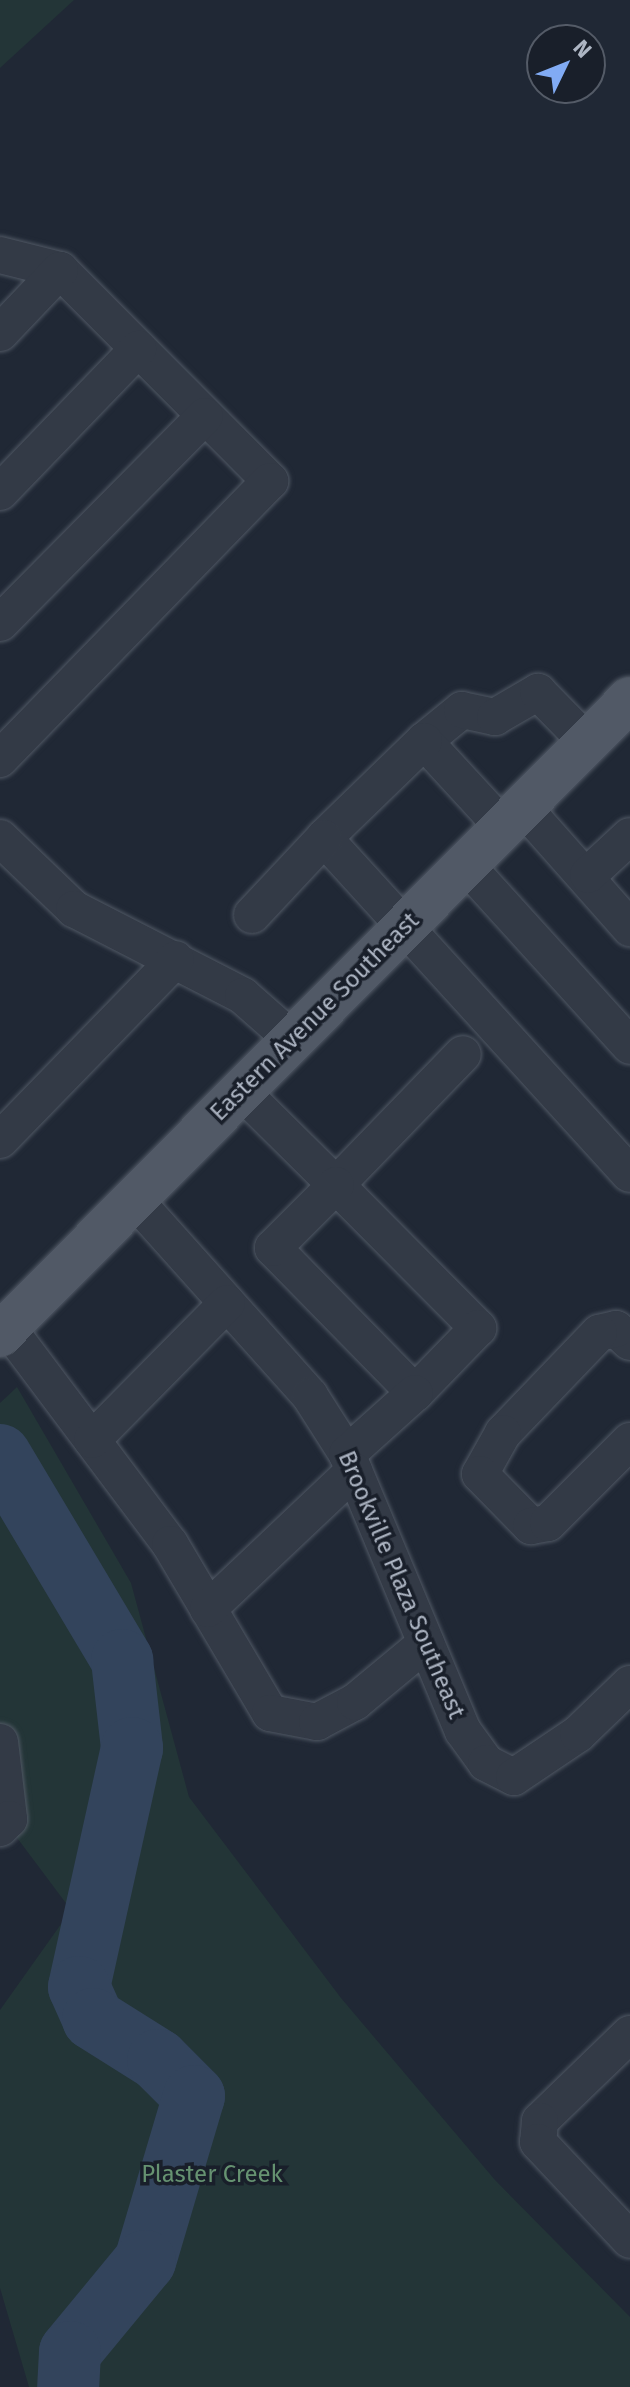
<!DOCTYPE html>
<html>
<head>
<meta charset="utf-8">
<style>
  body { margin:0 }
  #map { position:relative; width:630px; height:2387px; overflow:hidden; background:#202835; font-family:"Fira Sans",sans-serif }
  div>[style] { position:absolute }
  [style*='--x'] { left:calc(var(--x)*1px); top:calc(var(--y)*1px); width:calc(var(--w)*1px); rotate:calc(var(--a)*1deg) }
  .green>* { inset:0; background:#233537 }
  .river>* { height:62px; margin:-31px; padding:0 31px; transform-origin:31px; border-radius:31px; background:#33445c }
  .roads { filter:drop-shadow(0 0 2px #505864) drop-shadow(0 0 2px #505864) }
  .minor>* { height:36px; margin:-18px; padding:0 18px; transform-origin:18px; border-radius:18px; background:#333a46 }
  .major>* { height:44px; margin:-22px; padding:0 22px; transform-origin:22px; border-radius:22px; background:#515966 }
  span { translate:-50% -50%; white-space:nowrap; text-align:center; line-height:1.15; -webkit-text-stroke:7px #191f2a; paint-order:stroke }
  .street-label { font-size:24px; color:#adb5c3 }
  .park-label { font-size:24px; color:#669271 }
  .north { position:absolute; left:526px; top:24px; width:80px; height:80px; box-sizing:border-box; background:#191f2a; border:2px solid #545b67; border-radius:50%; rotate:47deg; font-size:22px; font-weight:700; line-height:32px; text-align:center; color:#adb5c3 }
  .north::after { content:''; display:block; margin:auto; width:28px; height:36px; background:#81abf4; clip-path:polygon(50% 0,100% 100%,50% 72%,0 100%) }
</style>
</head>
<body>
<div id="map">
  <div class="green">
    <i style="clip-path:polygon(0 0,74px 0,0 68px)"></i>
    <i style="clip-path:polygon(17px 1387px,131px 1583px,189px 1797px,341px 1998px,495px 2180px,630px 2317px,630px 2387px,29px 2387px,0 2288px,0 2010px,71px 1910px,0 1815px,0 1403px)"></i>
  </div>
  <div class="river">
    <i style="--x:0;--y:1455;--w:239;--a:59.2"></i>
    <i style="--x:122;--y:1660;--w:89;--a:83.5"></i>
    <i style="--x:132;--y:1748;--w:245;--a:102.5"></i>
    <i style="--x:79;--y:1987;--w:35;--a:66"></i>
    <i style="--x:93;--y:2019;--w:77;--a:32.2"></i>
    <i style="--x:158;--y:2060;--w:51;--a:45"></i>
    <i style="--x:194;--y:2096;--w:172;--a:106.5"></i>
    <i style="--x:145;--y:2261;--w:118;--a:129.5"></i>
    <i style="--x:70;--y:2352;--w:35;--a:93"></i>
  </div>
  <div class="roads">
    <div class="minor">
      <i style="--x:0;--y:255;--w:62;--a:14"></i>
      <i style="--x:60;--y:270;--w:298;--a:45.1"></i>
      <i style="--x:270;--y:481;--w:388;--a:134.2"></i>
      <i style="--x:0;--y:333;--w:87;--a:-46.4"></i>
      <i style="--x:0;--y:492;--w:199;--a:-46"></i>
      <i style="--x:0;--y:623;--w:291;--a:-45.3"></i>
      <i style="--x:424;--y:741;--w:49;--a:-39.2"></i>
      <i style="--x:462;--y:710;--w:34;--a:12"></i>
      <i style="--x:495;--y:717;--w:50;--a:-30.2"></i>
      <i style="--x:538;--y:692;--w:70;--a:45.6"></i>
      <i style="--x:523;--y:807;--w:162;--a:48.5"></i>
      <i style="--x:503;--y:827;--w:117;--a:-132.6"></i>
      <i style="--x:424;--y:741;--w:139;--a:135.9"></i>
      <i style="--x:324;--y:838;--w:454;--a:47.7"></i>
      <i style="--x:0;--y:838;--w:103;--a:43.8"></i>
      <i style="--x:74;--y:909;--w:190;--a:27.2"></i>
      <i style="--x:243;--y:996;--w:65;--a:41.3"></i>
      <i style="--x:466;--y:865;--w:244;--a:47.8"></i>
      <i style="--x:588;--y:875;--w:57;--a:-42.9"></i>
      <i style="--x:252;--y:915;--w:105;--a:-46.9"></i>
      <i style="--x:240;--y:1090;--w:135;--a:44.7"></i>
      <i style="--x:336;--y:1185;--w:182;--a:-45.9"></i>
      <i style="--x:0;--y:1140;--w:252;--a:-45.8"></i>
      <i style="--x:336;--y:1185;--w:202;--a:45.2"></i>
      <i style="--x:478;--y:1328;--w:91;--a:134.1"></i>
      <i style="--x:415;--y:1393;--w:203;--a:-134.4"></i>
      <i style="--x:273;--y:1248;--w:89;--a:-45"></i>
      <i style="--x:134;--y:1199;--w:264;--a:48.2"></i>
      <i style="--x:310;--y:1396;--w:69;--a:57.5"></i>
      <i style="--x:347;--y:1454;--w:300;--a:67.3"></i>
      <i style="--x:463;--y:1731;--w:39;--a:54"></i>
      <i style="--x:486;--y:1763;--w:31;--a:27"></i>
      <i style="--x:514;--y:1777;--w:77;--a:-33.9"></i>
      <i style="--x:578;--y:1734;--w:72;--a:-43.9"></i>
      <i style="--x:7;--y:1327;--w:271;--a:53.1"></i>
      <i style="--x:170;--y:1544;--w:196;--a:59.4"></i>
      <i style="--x:270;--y:1713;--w:48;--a:10.8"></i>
      <i style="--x:317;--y:1722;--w:43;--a:-27.8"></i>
      <i style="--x:355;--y:1702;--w:92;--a:-39.7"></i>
      <i style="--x:630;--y:1342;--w:19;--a:-137"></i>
      <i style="--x:616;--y:1329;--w:17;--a:167"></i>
      <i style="--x:599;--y:1333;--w:139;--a:133.8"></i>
      <i style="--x:503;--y:1433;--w:47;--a:119.3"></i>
      <i style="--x:480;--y:1474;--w:73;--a:45.6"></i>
      <i style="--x:531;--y:1526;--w:17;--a:-10"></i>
      <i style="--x:548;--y:1523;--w:116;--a:-45"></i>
      <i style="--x:92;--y:1440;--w:192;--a:-45.4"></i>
      <i style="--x:347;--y:1454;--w:91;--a:-41.9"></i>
      <i style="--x:208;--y:1609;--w:201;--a:-43.4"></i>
      <i style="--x:0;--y:1742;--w:78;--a:83.3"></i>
      <i style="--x:9;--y:1819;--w:13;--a:135"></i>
      <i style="--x:630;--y:2034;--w:125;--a:136"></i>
      <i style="--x:540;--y:2121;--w:21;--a:95"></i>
      <i style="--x:538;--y:2142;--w:134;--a:46.8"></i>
    </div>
    <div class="major">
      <i style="--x:0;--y:1335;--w:895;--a:-45.27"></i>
    </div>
  </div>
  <div class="street-label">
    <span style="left:315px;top:1017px;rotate:-45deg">Eastern Avenue Southeast</span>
    <span style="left:401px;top:1585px;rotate:67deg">Brookville Plaza Southeast</span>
  </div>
  <div class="park-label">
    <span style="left:212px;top:2175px">Plaster Creek</span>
  </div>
  <div class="north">N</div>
</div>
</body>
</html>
